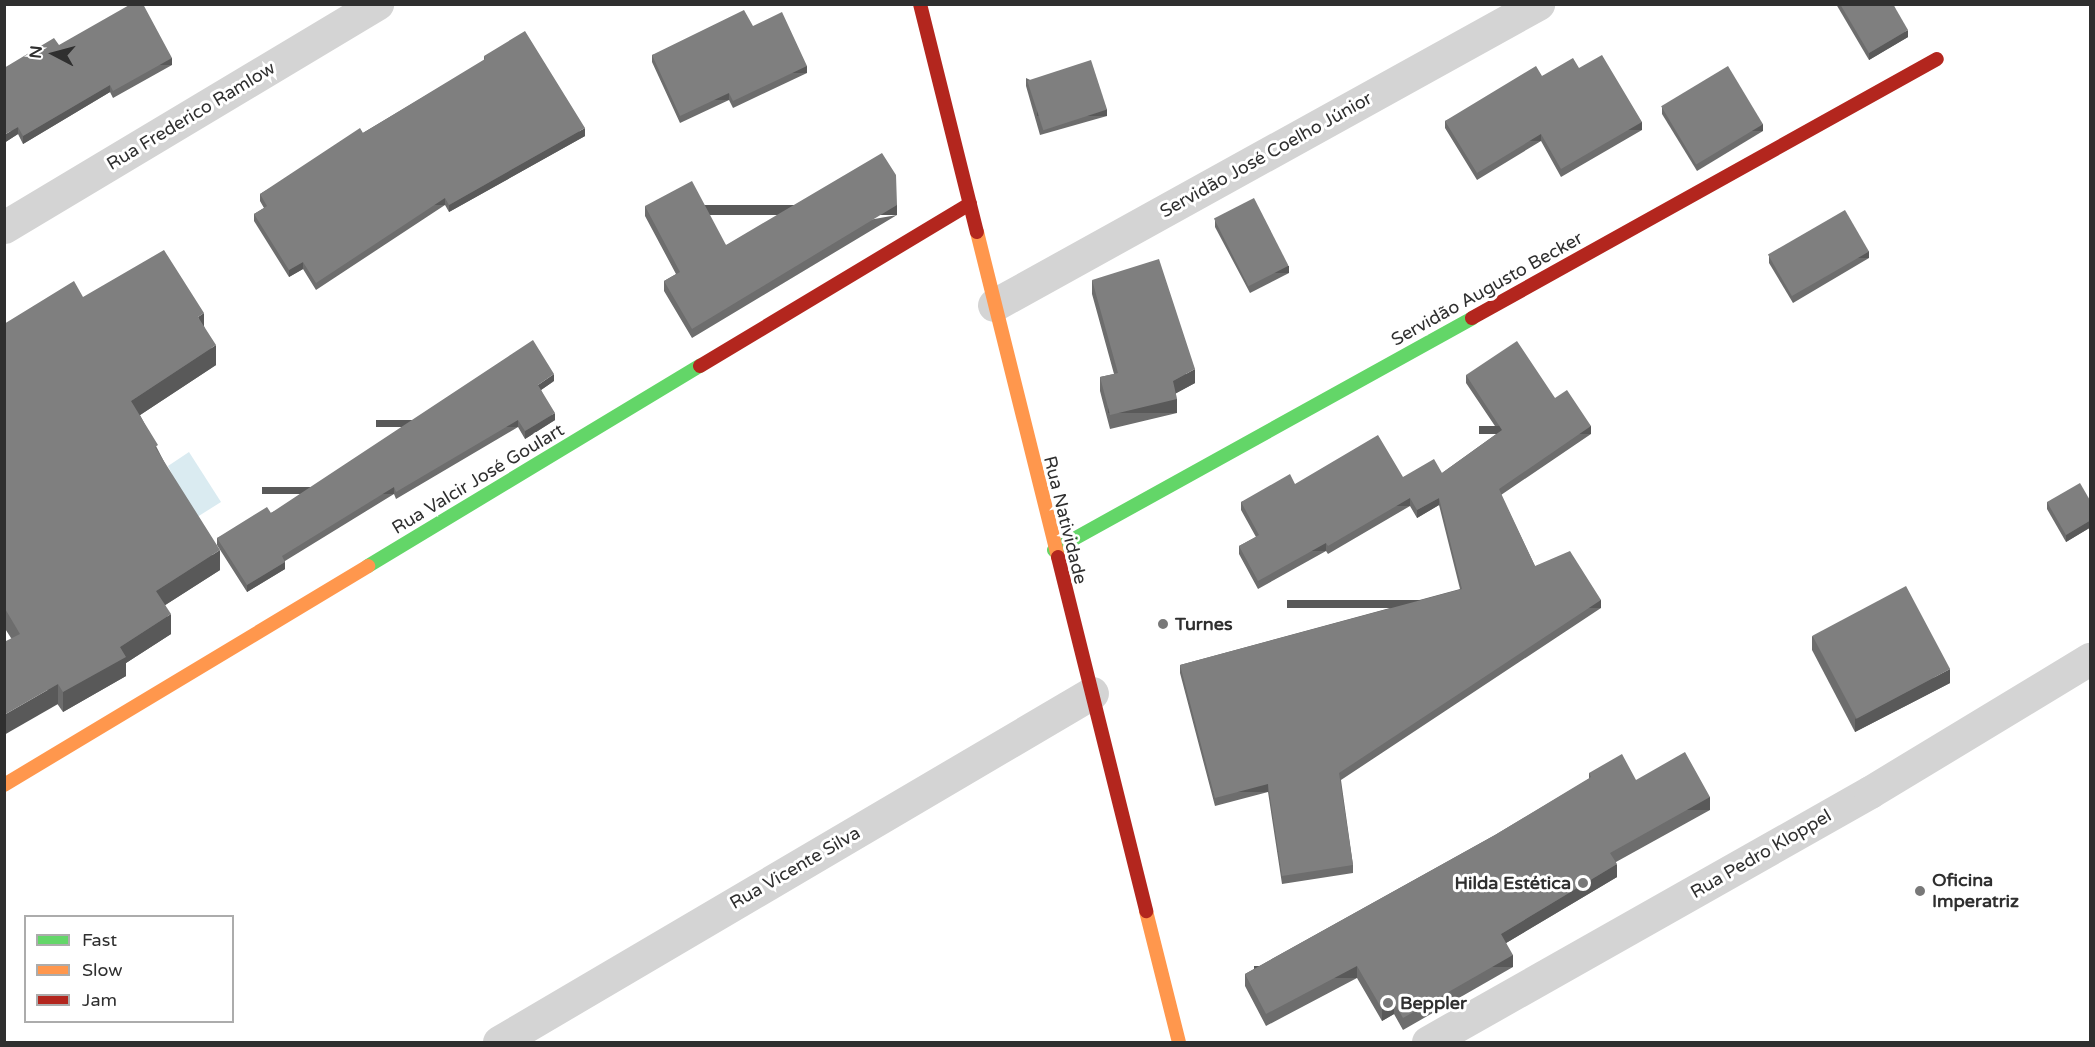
<!DOCTYPE html>
<html>
<head>
<meta charset="utf-8">
<style>
  body { margin:0 }
  #map { position:relative; width:2095px; height:1047px; overflow:hidden; background:#fff; font-family:"Varela Round",sans-serif }
  div>[style] { position:absolute }
  [style*='--x'] { left:calc(var(--x)*1px); top:calc(var(--y)*1px); width:calc(var(--w)*1px); rotate:calc(var(--a)*1deg) }
  .water>* { inset:0; background:#daebf1 }
  .street>* { height:33px; margin:-16.5px; padding:0 16.5px; transform-origin:16.5px; border-radius:16.5px; background:#d4d4d4 }
  .fast>* { height:14px; margin:-7px; padding:0 7px; transform-origin:7px; border-radius:7px; background:#63d668 }
  .slow>* { height:14px; margin:-7px; padding:0 7px; transform-origin:7px; border-radius:7px; background:#ff974d }
  .jam>* { height:14px; margin:-7px; padding:0 7px; transform-origin:7px; border-radius:7px; background:#b3261e }
  .wall>* { inset:0; background:#6d6d6d }
  .shaded-wall>* { inset:0; background:#595959; transform-origin:0 0 }
  .building>* { inset:0; background:#7f7f7f; transform-origin:0 0 }
  .dots>* { width:16px; height:16px; translate:-50% -50%; box-sizing:border-box; border:3px solid #fff; border-radius:50% }
  span { translate:-50% -50%; white-space:nowrap; text-align:center; line-height:1.15; -webkit-text-stroke:6px #fff; paint-order:stroke }
  .street-label { font-size:18px; color:#2f2f2f }
  .poi-label { font-size:18px; color:#2f2f2f; font-weight:700 }
  .left { translate:0 -50%; text-align:left }
  .right { translate:-100% -50%; text-align:right }
  .frame { position:absolute; inset:0; border:6px solid #2f2f2f; pointer-events:none }
  .legend { position:absolute; left:24px; top:915px; width:210px; height:108px; box-sizing:border-box; background:#fff; border:2px solid #acacac; margin:0; padding:8px 10px; list-style:none; font-size:18px; color:#2f2f2f }
  .legend li { display:flex; align-items:center; gap:12px; height:30px }
  .legend b { width:30px; border:2px solid #acacac }
  .north { position:absolute; left:24px; top:24px; width:60px; height:60px; -webkit-text-stroke:4px #fff; paint-order:stroke; rotate:276deg; font-size:16px; font-weight:700; line-height:24px; text-align:center; color:#2f2f2f }
  .north::after { content:''; display:block; margin:auto; width:21px; height:27px; background:#2f2f2f; clip-path:polygon(50% 0,100% 100%,50% 72%,0 100%) }
</style>
</head>
<body>
<div id="map">
  <div class="water">
    <i style="clip-path:polygon(189px 452px,221px 502px,194px 519px,168px 466px)"></i>
  </div>
  <div class="street">
    <i style="--x:4;--y:227;--w:435;--a:-30.9"></i>
    <i style="--x:994;--y:305;--w:622;--a:-28.96"></i>
    <i style="--x:499;--y:1042;--w:688;--a:-30.48"></i>
    <i style="--x:1428;--y:1042;--w:508;--a:-29.49"></i>
    <i style="--x:1870;--y:792;--w:257;--a:-31.2"></i>
  </div>
  <div class="fast">
    <i style="--x:1054;--y:550;--w:478;--a:-29"></i>
    <i style="--x:368;--y:566;--w:388;--a:-31.1"></i>
  </div>
  <div class="slow">
    <i style="--x:977;--y:232;--w:335;--a:76"></i>
    <i style="--x:4;--y:785;--w:425;--a:-31"></i>
    <i style="--x:1146;--y:911;--w:135;--a:75.9"></i>
  </div>
  <div class="jam">
    <i style="--x:920;--y:4;--w:235;--a:76"></i>
    <i style="--x:1472;--y:318;--w:532;--a:-29.12"></i>
    <i style="--x:700;--y:366;--w:315;--a:-31"></i>
    <i style="--x:1058;--y:557;--w:365;--a:76"></i>
  </div>
  <div class="wall">
    <i style="clip-path:polygon(1836px 4px,1893px 4px,1908px 37px,1869px 60px)"></i>
    <i style="clip-path:polygon(753px 26px,807px 73px,733px 108px,729px 100px,680px 123px,652px 62px,652px 55px)"></i>
    <i style="clip-path:polygon(59px 45px,172px 65px,113px 98px,110px 92px,23px 144px,18px 134px,4px 143px)"></i>
    <i style="clip-path:polygon(484px 56px,585px 136px,449px 212px,445px 205px,316px 290px,303px 269px,289px 277px,254px 221px,254px 214px,264px 208px,260px 201px,260px 194px,484px 61px)"></i>
    <i style="clip-path:polygon(1579px 68px,1642px 130px,1561px 177px,1541px 141px,1477px 180px,1445px 128px,1445px 121px,1542px 76px)"></i>
    <i style="clip-path:polygon(1026px 78px,1107px 116px,1040px 135px,1026px 86px)"></i>
    <i style="clip-path:polygon(1662px 107px,1763px 131px,1697px 171px,1662px 114px)"></i>
    <i style="clip-path:polygon(645px 206px,726px 245px,897px 215px,692px 338px,664px 291px,664px 281px,676px 274px,645px 216px)"></i>
    <i style="clip-path:polygon(1215px 220px,1289px 273px,1250px 293px,1215px 227px)"></i>
    <i style="clip-path:polygon(1769px 256px,1869px 258px,1793px 303px,1769px 263px)"></i>
    <i style="clip-path:polygon(1092px 280px,1195px 383px,1176px 393px,1177px 413px,1110px 429px,1100px 391px,1100px 377px,1114px 374px,1092px 294px)"></i>
    <i style="clip-path:polygon(4px 324px,204px 326px,216px 365px,140px 415px,220px 570px,165px 605px,171px 634px,126px 663px,126px 676px,63px 712px,11px 638px,4px 627px)"></i>
    <i style="clip-path:polygon(1466px 375px,1555px 398px,1591px 434px,1501px 495px,1535px 566px,1601px 608px,1341px 780px,1353px 865px,1353px 873px,1282px 884px,1268px 792px,1215px 806px,1180px 673px,1180px 665px,1460px 589px,1439px 505px,1417px 518px,1410px 506px,1328px 554px,1326px 551px,1258px 589px,1239px 554px,1239px 546px,1256px 537px,1241px 510px,1241px 502px,1295px 484px,1403px 477px,1442px 473px,1499px 432px,1466px 383px)"></i>
    <i style="clip-path:polygon(554px 381px,541px 390px,555px 420px,525px 439px,518px 427px,396px 499px,394px 494px,285px 561px,285px 569px,247px 592px,217px 545px,217px 538px)"></i>
    <i style="clip-path:polygon(2047px 502px,2091px 502px,2091px 527px,2066px 542px,2047px 509px)"></i>
    <i style="clip-path:polygon(1812px 636px,1950px 683px,1855px 732px,1812px 650px)"></i>
    <i style="clip-path:polygon(1589px 773px,1636px 780px,1710px 810px,1616px 862px,1617px 877px,1506px 943px,1513px 967px,1403px 1030px,1394px 1014px,1382px 1021px,1357px 978px,1266px 1026px,1245px 986px,1245px 974px,1495px 835px,1589px 779px)"></i>
  </div>
  <div class="shaded-wall">
    <i style="clip-path:polygon(1908px 30px,1908px 37px,1869px 60px,1869px 53px)"></i>
    <i style="left:172px;top:58px;width:7px;height:68px;rotate:90deg"></i>
    <i style="left:807px;top:66px;width:7px;height:82px;rotate:90deg"></i>
    <i style="clip-path:polygon(110px 85px,110px 92px,23px 144px,23px 136px)"></i>
    <i style="left:729px;top:93px;width:7px;height:54px;rotate:90deg"></i>
    <i style="left:1107px;top:109px;width:7px;height:70px;rotate:90deg"></i>
    <i style="left:1642px;top:122px;width:8px;height:94px;rotate:90deg"></i>
    <i style="left:1763px;top:124px;width:7px;height:77px;rotate:90deg"></i>
    <i style="clip-path:polygon(18px 127px,18px 134px,4px 143px,4px 135px)"></i>
    <i style="clip-path:polygon(585px 128px,585px 136px,449px 212px,449px 205px)"></i>
    <i style="left:1541px;top:134px;width:7px;height:75px;rotate:90deg"></i>
    <i style="left:445px;top:198px;width:7px;height:154px;rotate:90deg"></i>
    <i style="left:897px;top:205px;width:10px;height:240px;rotate:90deg"></i>
    <i style="left:1869px;top:251px;width:7px;height:88px;rotate:90deg"></i>
    <i style="clip-path:polygon(303px 262px,303px 269px,289px 277px,289px 270px)"></i>
    <i style="left:1289px;top:266px;width:7px;height:44px;rotate:90deg"></i>
    <i style="clip-path:polygon(204px 313px,204px 333px,198px 317px)"></i>
    <i style="clip-path:polygon(216px 345px,216px 365px,131px 421px,131px 401px)"></i>
    <i style="clip-path:polygon(1195px 369px,1195px 383px,1173px 395px,1173px 381px)"></i>
    <i style="clip-path:polygon(554px 374px,554px 381px,538px 392px,538px 385px)"></i>
    <i style="left:1177px;top:399px;width:14px;height:69px;rotate:90deg"></i>
    <i style="clip-path:polygon(555px 413px,555px 420px,525px 439px,525px 431px)"></i>
    <i style="left:518px;top:420px;width:7px;height:142px;rotate:90deg"></i>
    <i style="left:1591px;top:426px;width:8px;height:112px;rotate:90deg"></i>
    <i style="left:394px;top:487px;width:7px;height:132px;rotate:90deg"></i>
    <i style="left:1410px;top:498px;width:8px;height:95px;rotate:90deg"></i>
    <i style="clip-path:polygon(1439px 498px,1439px 505px,1417px 518px,1417px 510px)"></i>
    <i style="clip-path:polygon(2091px 520px,2091px 527px,2066px 542px,2066px 535px)"></i>
    <i style="left:1326px;top:543px;width:8px;height:78px;rotate:90deg"></i>
    <i style="clip-path:polygon(220px 550px,220px 570px,156px 611px,156px 591px)"></i>
    <i style="clip-path:polygon(285px 562px,285px 569px,247px 592px,247px 585px)"></i>
    <i style="left:1601px;top:600px;width:8px;height:314px;rotate:90deg"></i>
    <i style="clip-path:polygon(171px 614px,171px 634px,126px 663px,126px 676px,63px 712px,63px 692px,120px 647px)"></i>
    <i style="clip-path:polygon(1950px 669px,1950px 683px,1855px 732px,1855px 719px)"></i>
    <i style="clip-path:polygon(58px 684px,58px 704px,4px 735px,4px 715px)"></i>
    <i style="left:1268px;top:784px;width:8px;height:55px;rotate:90deg"></i>
    <i style="left:1710px;top:797px;width:13px;height:115px;rotate:90deg"></i>
    <i style="clip-path:polygon(1617px 864px,1617px 877px,1501px 946px,1501px 934px)"></i>
    <i style="left:1513px;top:955px;width:12px;height:127px;rotate:90deg"></i>
    <i style="left:1357px;top:966px;width:12px;height:103px;rotate:90deg"></i>
    <i style="clip-path:polygon(1394px 1002px,1394px 1014px,1382px 1021px,1382px 1009px)"></i>
  </div>
  <div class="building">
    <i style="clip-path:polygon(131px 4px,143px 4px,172px 58px,113px 91px,110px 85px,23px 136px,18px 127px,4px 135px,4px 68px,54px 38px,59px 45px)"></i>
    <i style="clip-path:polygon(1840px 4px,1893px 4px,1908px 30px,1869px 53px)"></i>
    <i style="clip-path:polygon(744px 10px,753px 26px,782px 12px,807px 66px,733px 101px,729px 93px,680px 116px,652px 55px)"></i>
    <i style="clip-path:polygon(525px 31px,585px 128px,449px 205px,445px 198px,316px 283px,303px 262px,289px 270px,254px 214px,267px 206px,260px 194px,360px 128px,363px 133px,485px 59px,484px 56px)"></i>
    <i style="clip-path:polygon(1602px 55px,1642px 122px,1561px 169px,1541px 134px,1477px 173px,1445px 121px,1536px 66px,1542px 76px,1573px 58px,1579px 68px)"></i>
    <i style="left:1091px;top:60px;width:52px;height:67px;rotate:72deg"></i>
    <i style="left:1728px;top:66px;width:68px;height:78px;rotate:59deg"></i>
    <i style="clip-path:polygon(882px 153px,896px 175px,897px 205px,692px 329px,664px 281px,680px 272px,645px 206px,692px 181px,726px 245px)"></i>
    <i style="left:1254px;top:198px;width:76px;height:45px;rotate:63deg"></i>
    <i style="left:1845px;top:210px;width:48px;height:89px;rotate:60deg"></i>
    <i style="clip-path:polygon(164px 250px,204px 313px,198px 317px,216px 345px,131px 401px,158px 445px,155px 447px,220px 550px,156px 591px,171px 614px,120px 647px,126px 657px,63px 692px,58px 684px,4px 715px,4px 642px,20px 634px,4px 607px,4px 324px,74px 281px,83px 297px)"></i>
    <i style="clip-path:polygon(1159px 259px,1195px 369px,1173px 381px,1177px 399px,1110px 415px,1100px 377px,1118px 373px,1092px 280px)"></i>
    <i style="clip-path:polygon(533px 340px,554px 374px,538px 385px,555px 413px,525px 431px,518px 420px,396px 492px,394px 487px,282px 556px,285px 562px,247px 585px,217px 538px,267px 507px,271px 513px)"></i>
    <i style="clip-path:polygon(1517px 341px,1555px 398px,1567px 390px,1591px 426px,1499px 489px,1535px 566px,1570px 551px,1601px 600px,1339px 773px,1353px 865px,1282px 876px,1268px 784px,1215px 798px,1180px 665px,1462px 589px,1439px 498px,1417px 510px,1410px 498px,1328px 546px,1326px 543px,1258px 581px,1239px 546px,1259px 535px,1241px 502px,1290px 474px,1295px 484px,1378px 435px,1403px 477px,1434px 459px,1442px 473px,1502px 430px,1466px 375px)"></i>
    <i style="clip-path:polygon(2080px 483px,2091px 502px,2091px 520px,2066px 535px,2047px 502px)"></i>
    <i style="left:1906px;top:586px;width:94px;height:106px;rotate:62deg"></i>
    <i style="clip-path:polygon(1685px 752px,1710px 797px,1610px 853px,1617px 864px,1501px 934px,1513px 955px,1403px 1018px,1394px 1002px,1382px 1009px,1357px 966px,1266px 1014px,1245px 974px,1495px 835px,1591px 777px,1589px 773px,1622px 754px,1636px 780px)"></i>
  </div>
  <div class="dots">
    <i style="left:1163px;top:624px;background:#787878"></i>
    <i style="left:1583px;top:883px;background:#787878"></i>
    <i style="left:1920px;top:891px;background:#787878"></i>
    <i style="left:1388px;top:1003px;background:#787878"></i>
  </div>
  <div class="street-label">
    <span style="left:191px;top:116px;rotate:-31deg">Rua Frederico Ramlow</span>
    <span style="left:1266px;top:155px;rotate:-29deg">Servidão José Coelho Júnior</span>
    <span style="left:1487px;top:289px;rotate:-29deg">Servidão Augusto Becker</span>
    <span style="left:478px;top:479px;rotate:-31deg">Rua Valcir José Goulart</span>
    <span style="left:1065px;top:520px;rotate:76deg">Rua Natividade</span>
    <span style="left:1761px;top:854px;rotate:-30deg">Rua Pedro Kloppel</span>
    <span style="left:795px;top:868px;rotate:-30deg">Rua Vicente Silva</span>
  </div>
  <div class="poi-label">
    <span class="left" style="left:1175px;top:624px">Turnes</span>
    <span class="left" style="left:1932px;top:891px">Oficina<br>Imperatriz</span>
    <span class="right" style="left:1571px;top:883px">Hilda Estética</span>
    <span class="left" style="left:1400px;top:1003px">Beppler</span>
  </div>
  <div class="frame"></div>
  <ul class="legend">
  <li><b style="height:8px;background:#63d668"></b>Fast</li>
  <li><b style="height:8px;background:#ff974d"></b>Slow</li>
  <li><b style="height:8px;background:#b3261e"></b>Jam</li>
  </ul>
  <div class="north">N</div>
</div>
</body>
</html>
